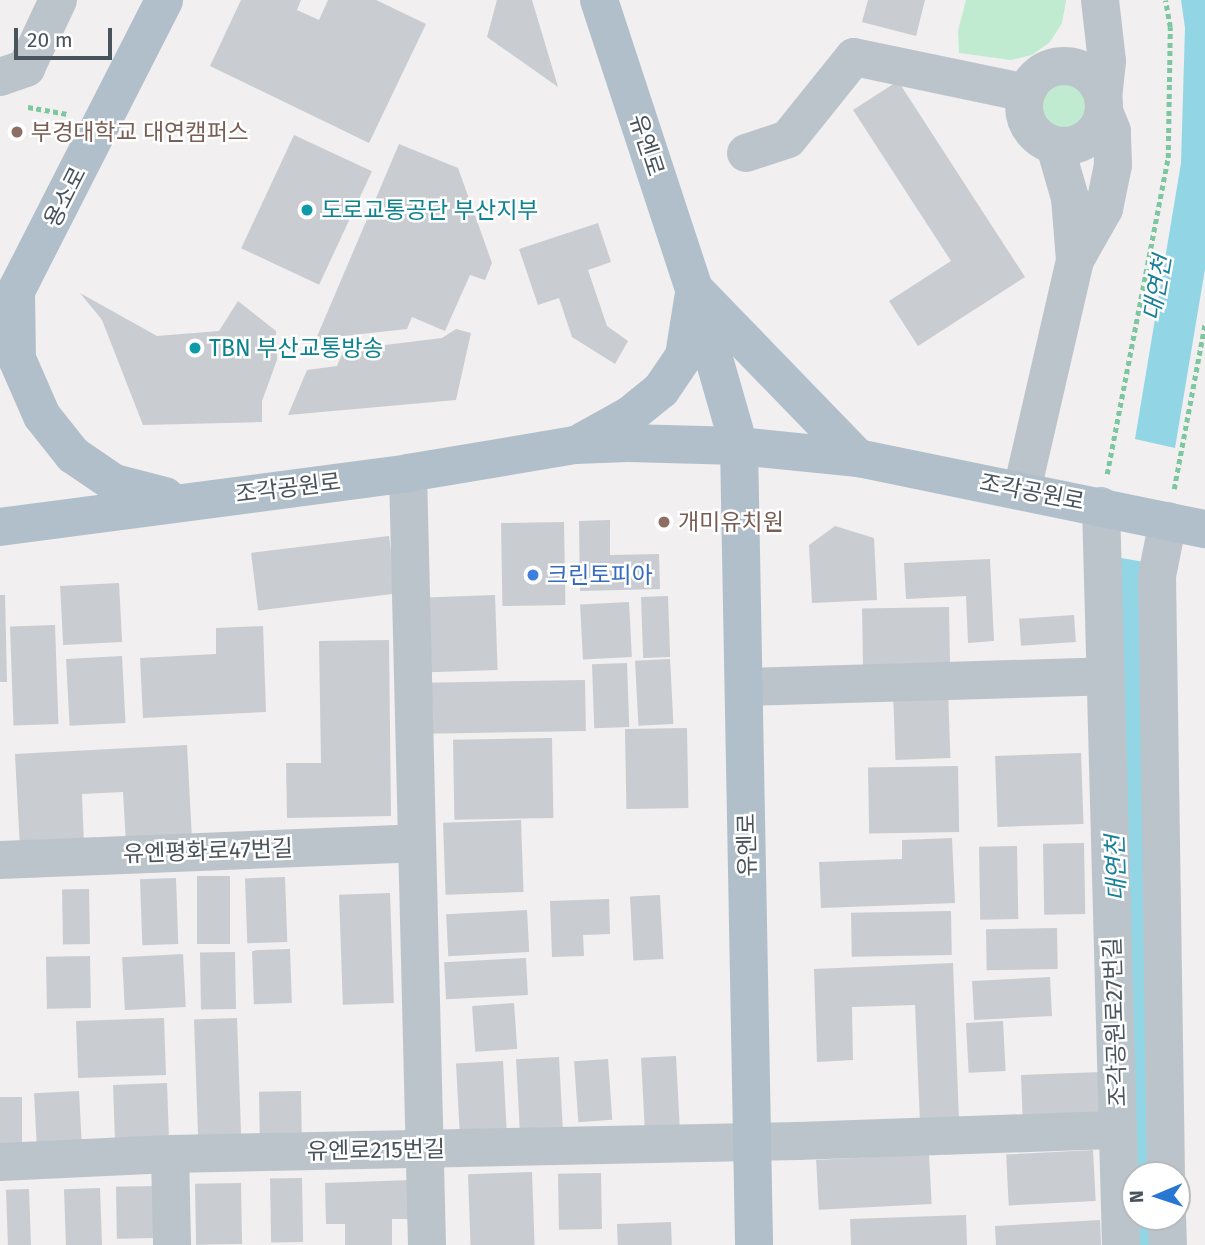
<!DOCTYPE html>
<html>
<head>
<meta charset="utf-8">
<style>
  body { margin:0 }
  #map { position:relative; width:1205px; height:1245px; overflow:hidden; background:#f1efef; font-family:"Fira Sans","Noto Sans KR",sans-serif }
  div>[style] { position:absolute }
  [style*='--x'] { left:calc(var(--x)*1px); top:calc(var(--y)*1px); width:calc(var(--w)*1px); rotate:calc(var(--a)*1deg) }
  .green>* { inset:0; background:#c1ebd0 }
  .round { border-radius:50% }
  .water>* { inset:0; background:#92d6e5 }
  .building>* { inset:0; background:#c9ccd1; transform-origin:0 0 }
  .path>* { height:4.5px; margin-top:-2.25px; transform-origin:0; background:repeating-linear-gradient(90deg,#7cc7a0 0 5px,transparent 0 8.5px) }
  .minor>* { height:38px; margin:-19px; padding:0 19px; transform-origin:19px; border-radius:19px; background:#bcc4cb }
  .minor>.ring { margin:-19px; padding:0; box-sizing:content-box; background:none; border:38px solid #bcc4cb; border-radius:50% }
  .major>* { height:38px; margin:-19px; padding:0 19px; transform-origin:19px; border-radius:19px; background:#b1bfcb }
  .dots>* { width:19px; height:19px; translate:-50% -50%; box-sizing:border-box; border:4px solid #fff; border-radius:50% }
  span { translate:-50% -50%; white-space:nowrap; text-align:center; line-height:1.15; -webkit-text-stroke:5px #fff; paint-order:stroke }
  .education-label { font-size:23px; color:#785e54 }
  .left { translate:0 -50%; text-align:left }
  .street-label { font-size:23px; color:#49535b }
  .culture-label { font-size:23px; color:#0d838f }
  .shop-label { font-size:23px; color:#366cbe }
  .water-label { font-size:24px; color:#188098; font-style:italic }
  .north { position:absolute; left:1121px; top:1161px; width:70px; height:70px; box-sizing:border-box; background:#fff; border:2px solid #b6babd; border-radius:50%; rotate:268deg; font-size:19px; font-weight:700; line-height:28px; text-align:center; color:#49535b }
  .north::after { content:''; display:block; margin:auto; width:24px; height:32px; background:#2877d3; clip-path:polygon(50% 0,100% 100%,50% 72%,0 100%) }
  .scale { position:absolute; left:14px; top:28px; width:98px; height:32px; box-sizing:border-box; border:4px solid #49535b; border-top:0; padding-left:9px; font-size:21px; line-height:24px; white-space:nowrap; color:#49535b; -webkit-text-stroke:5px #fff; paint-order:stroke }
</style>
</head>
<body>
<div id="map">
  <div class="green">
    <i style="clip-path:polygon(966px 0,1066px 0,1066px 1px,1062px 23px,1050px 42px,1032px 55px,1011px 60px,959px 53px,958px 31px)"></i>
    <i class="round" style="left:1040px;top:83px;width:50px;height:50px"></i>
  </div>
  <div class="water">
    <i style="clip-path:polygon(1181px 0,1205px 0,1205px 269px,1175px 448px,1135px 439px,1181px 163px,1185px 28px)"></i>
    <i style="clip-path:polygon(1116px 557px,1150px 563px,1162px 1175px,1135px 1175px,1135px 1217px,1162px 1217px,1163px 1245px,1133px 1245px)"></i>
  </div>
  <div class="building">
    <i style="clip-path:polygon(241px 0,301px 0,297px 10px,319px 20px,328px 0,376px 0,426px 24px,369px 143px,210px 66px)"></i>
    <i style="clip-path:polygon(497px 0,532px 0,558px 87px,487px 37px)"></i>
    <i style="clip-path:polygon(868px 0,925px 0,916px 36px,862px 22px)"></i>
    <i style="clip-path:polygon(898px 81px,1025px 277px,918px 346px,889px 301px,951px 261px,853px 110px)"></i>
    <i style="left:294px;top:135px;width:86px;height:125px;rotate:25deg"></i>
    <i style="clip-path:polygon(399px 144px,458px 168px,492px 263px,485px 280px,470px 275px,445px 331px,412px 317px,407px 329px,316px 339px)"></i>
    <i style="clip-path:polygon(598px 223px,611px 262px,588px 270px,607px 326px,628px 341px,615px 364px,572px 337px,559px 298px,538px 305px,519px 249px)"></i>
    <i style="clip-path:polygon(80px 293px,157px 336px,219px 331px,238px 301px,276px 331px,277px 360px,262px 401px,262px 422px,143px 425px,102px 320px)"></i>
    <i style="clip-path:polygon(456px 329px,471px 333px,456px 400px,288px 415px,307px 370px,337px 366px,344px 350px,442px 338px)"></i>
    <i style="clip-path:polygon(610px 520px,610px 555px,659px 554px,660px 589px,580px 591px,579px 521px)"></i>
    <i style="left:564px;top:522px;width:83px;height:63px;rotate:89deg"></i>
    <i style="clip-path:polygon(835px 526px,874px 538px,877px 600px,812px 603px,809px 545px)"></i>
    <i style="left:389px;top:536px;width:58px;height:139px;rotate:83deg"></i>
    <i style="clip-path:polygon(990px 559px,994px 641px,968px 643px,966px 596px,906px 599px,904px 563px)"></i>
    <i style="left:119px;top:583px;width:59px;height:59px;rotate:87deg"></i>
    <i style="clip-path:polygon(0 595px,5px 595px,7px 682px,0 682px)"></i>
    <i style="left:495px;top:595px;width:75px;height:69px;rotate:88deg"></i>
    <i style="left:668px;top:596px;width:61px;height:27px;rotate:88deg"></i>
    <i style="left:629px;top:602px;width:55px;height:49px;rotate:87deg"></i>
    <i style="left:949px;top:607px;width:77px;height:87px;rotate:89deg"></i>
    <i style="left:1074px;top:615px;width:27px;height:55px;rotate:86deg"></i>
    <i style="left:55px;top:625px;width:99px;height:45px;rotate:88deg"></i>
    <i style="clip-path:polygon(263px 626px,266px 712px,143px 718px,140px 658px,216px 654px,216px 628px)"></i>
    <i style="clip-path:polygon(389px 640px,391px 816px,287px 818px,286px 763px,321px 763px,319px 641px)"></i>
    <i style="left:122px;top:656px;width:67px;height:56px;rotate:87deg"></i>
    <i style="left:670px;top:659px;width:65px;height:35px;rotate:87deg"></i>
    <i style="left:627px;top:663px;width:64px;height:35px;rotate:88deg"></i>
    <i style="left:585px;top:680px;width:51px;height:158px;rotate:89deg"></i>
    <i style="left:948px;top:689px;width:69px;height:55px;rotate:88deg"></i>
    <i style="left:687px;top:728px;width:80px;height:62px;rotate:89deg"></i>
    <i style="left:552px;top:738px;width:80px;height:99px;rotate:89deg"></i>
    <i style="clip-path:polygon(187px 745px,192px 840px,126px 844px,123px 792px,82px 794px,84px 846px,20px 849px,15px 754px)"></i>
    <i style="left:1081px;top:753px;width:71px;height:86px;rotate:88deg"></i>
    <i style="left:958px;top:766px;width:66px;height:90px;rotate:89deg"></i>
    <i style="left:521px;top:820px;width:72px;height:78px;rotate:88deg"></i>
    <i style="clip-path:polygon(952px 838px,955px 903px,821px 908px,819px 862px,902px 859px,902px 840px)"></i>
    <i style="left:1084px;top:843px;width:71px;height:41px;rotate:89deg"></i>
    <i style="left:1017px;top:846px;width:73px;height:38px;rotate:89deg"></i>
    <i style="left:197px;top:876px;width:33px;height:68px"></i>
    <i style="left:285px;top:877px;width:65px;height:40px;rotate:88deg"></i>
    <i style="left:176px;top:878px;width:66px;height:36px;rotate:88deg"></i>
    <i style="left:89px;top:889px;width:55px;height:27px;rotate:89deg"></i>
    <i style="left:390px;top:893px;width:110px;height:51px;rotate:88deg"></i>
    <i style="left:660px;top:895px;width:64px;height:30px;rotate:87deg"></i>
    <i style="clip-path:polygon(609px 899px,610px 934px,583px 935px,584px 956px,552px 957px,550px 901px)"></i>
    <i style="left:527px;top:910px;width:42px;height:81px;rotate:87deg"></i>
    <i style="left:951px;top:911px;width:44px;height:100px;rotate:89deg"></i>
    <i style="left:1057px;top:928px;width:41px;height:71px;rotate:89deg"></i>
    <i style="left:290px;top:949px;width:54px;height:38px;rotate:88deg"></i>
    <i style="left:235px;top:952px;width:57px;height:35px;rotate:89deg"></i>
    <i style="left:183px;top:954px;width:53px;height:61px;rotate:87deg"></i>
    <i style="left:90px;top:956px;width:52px;height:44px;rotate:89deg"></i>
    <i style="left:526px;top:958px;width:37px;height:82px;rotate:87deg"></i>
    <i style="clip-path:polygon(953px 963px,959px 1121px,920px 1123px,915px 1005px,852px 1007px,853px 1060px,817px 1062px,814px 969px)"></i>
    <i style="left:1050px;top:977px;width:39px;height:78px;rotate:87deg"></i>
    <i style="left:514px;top:1003px;width:46px;height:42px;rotate:86deg"></i>
    <i style="left:164px;top:1018px;width:57px;height:88px;rotate:88deg"></i>
    <i style="left:237px;top:1018px;width:127px;height:43px;rotate:88deg"></i>
    <i style="left:1003px;top:1021px;width:50px;height:37px;rotate:87deg"></i>
    <i style="left:676px;top:1056px;width:75px;height:35px;rotate:87deg"></i>
    <i style="left:559px;top:1057px;width:78px;height:43px;rotate:87deg"></i>
    <i style="left:608px;top:1059px;width:61px;height:34px;rotate:86deg"></i>
    <i style="left:503px;top:1061px;width:75px;height:47px;rotate:87deg"></i>
    <i style="clip-path:polygon(1101px 1072px,1102px 1109px,1087px 1125px,1023px 1127px,1021px 1075px)"></i>
    <i style="left:167px;top:1083px;width:64px;height:54px;rotate:88deg"></i>
    <i style="left:79px;top:1091px;width:55px;height:45px;rotate:87deg"></i>
    <i style="left:301px;top:1091px;width:55px;height:42px;rotate:89deg"></i>
    <i style="left:0;top:1097px;width:22px;height:50px"></i>
    <i style="left:1093px;top:1150px;width:51px;height:87px;rotate:87deg"></i>
    <i style="left:929px;top:1154px;width:50px;height:113px;rotate:87deg"></i>
    <i style="left:532px;top:1172px;width:73px;height:64px;rotate:88deg"></i>
    <i style="left:601px;top:1173px;width:56px;height:43px;rotate:89deg"></i>
    <i style="left:302px;top:1178px;width:64px;height:32px;rotate:89deg"></i>
    <i style="clip-path:polygon(412px 1180px,412px 1219px,392px 1219px,392px 1245px,345px 1245px,345px 1224px,326px 1224px,325px 1183px)"></i>
    <i style="left:241px;top:1183px;width:61px;height:46px;rotate:89deg"></i>
    <i style="left:154px;top:1186px;width:52px;height:38px;rotate:89deg"></i>
    <i style="left:100px;top:1188px;width:57px;height:36px;rotate:88deg"></i>
    <i style="left:29px;top:1189px;width:56px;height:23px;rotate:88deg"></i>
    <i style="left:966px;top:1215px;width:30px;height:116px;rotate:88deg"></i>
    <i style="clip-path:polygon(1100px 1220px,1101px 1245px,996px 1245px,995px 1226px)"></i>
    <i style="left:671px;top:1222px;width:23px;height:54px;rotate:88deg"></i>
  </div>
  <div class="path">
    <i style="--x:28;--y:107;--w:40;--a:10"></i>
    <i style="--x:1107;--y:474;--w:322;--a:-79.1"></i>
    <i style="--x:1168;--y:158;--w:131;--a:-89.1"></i>
    <i style="--x:1170;--y:27;--w:27;--a:-100"></i>
    <i style="--x:1174;--y:489;--w:168;--a:-79.4"></i>
  </div>
  <div class="minor">
    <i style="--x:1100;--y:0;--w:61;--a:83.5"></i>
    <i style="--x:1107;--y:61;--w:37;--a:96"></i>
    <i class="ring" style="left:1024px;top:66px;width:42px;height:42px"></i>
    <i style="--x:0;--y:77;--w:28;--a:-19"></i>
    <i style="--x:26;--y:68;--w:75;--a:-64.8"></i>
    <i style="--x:1055;--y:146;--w:54;--a:73.9"></i>
    <i style="--x:1070;--y:198;--w:62;--a:85.4"></i>
    <i style="--x:746;--y:153;--w:44;--a:-18.4"></i>
    <i style="--x:788;--y:139;--w:105;--a:-51.2"></i>
    <i style="--x:854;--y:57;--w:176;--a:11.8"></i>
    <i style="--x:408;--y:473;--w:772;--a:88.59"></i>
    <i style="--x:1022;--y:490;--w:236;--a:-77"></i>
    <i style="--x:1075;--y:260;--w:59;--a:-60.4"></i>
    <i style="--x:1104;--y:209;--w:45;--a:-78.4"></i>
    <i style="--x:1113;--y:165;--w:34;--a:-92"></i>
    <i style="--x:1112;--y:131;--w:22;--a:-112"></i>
    <i style="--x:1101;--y:506;--w:739;--a:88.45"></i>
    <i style="--x:744;--y:687;--w:362;--a:-1.7"></i>
    <i style="--x:0;--y:860;--w:417;--a:-2.3"></i>
    <i style="--x:170;--y:1154;--w:91;--a:88.7"></i>
    <i style="--x:0;--y:1162;--w:170;--a:-2.7"></i>
    <i style="--x:170;--y:1154;--w:628;--a:-1.19"></i>
    <i style="--x:798;--y:1141;--w:320;--a:-2"></i>
    <i style="--x:1166;--y:1175;--w:599;--a:-90.86"></i>
    <i style="--x:1157;--y:576;--w:56;--a:-78.7"></i>
    <i style="--x:1167;--y:1217;--w:28;--a:88"></i>
  </div>
  <div class="major">
    <i style="--x:599;--y:0;--w:304;--a:71.8"></i>
    <i style="--x:694;--y:289;--w:163;--a:74"></i>
    <i style="--x:739;--y:446;--w:799;--a:88.92"></i>
    <i style="--x:16;--y:291;--w:68;--a:89.2"></i>
    <i style="--x:17;--y:359;--w:62;--a:66.3"></i>
    <i style="--x:42;--y:416;--w:50;--a:51.5"></i>
    <i style="--x:73;--y:455;--w:50;--a:34.3"></i>
    <i style="--x:114;--y:483;--w:53;--a:14.3"></i>
    <i style="--x:698;--y:293;--w:230;--a:45.9"></i>
    <i style="--x:0;--y:316;--w:30;--a:-57"></i>
    <i style="--x:16;--y:291;--w:326;--a:-63"></i>
    <i style="--x:583;--y:441;--w:54;--a:-29"></i>
    <i style="--x:630;--y:415;--w:40;--a:-39"></i>
    <i style="--x:661;--y:390;--w:41;--a:-55.9"></i>
    <i style="--x:684;--y:356;--w:58;--a:-81"></i>
    <i style="--x:0;--y:527;--w:412;--a:-7.5"></i>
    <i style="--x:408;--y:473;--w:169;--a:-9.5"></i>
    <i style="--x:575;--y:445;--w:53;--a:-2.2"></i>
    <i style="--x:628;--y:443;--w:111;--a:1.5"></i>
    <i style="--x:739;--y:446;--w:120;--a:5.8"></i>
    <i style="--x:858;--y:458;--w:354;--a:11.6"></i>
  </div>
  <div class="dots">
    <i style="left:17px;top:132px;background:#8d6e63"></i>
    <i style="left:307px;top:210px;background:#0f9aa8"></i>
    <i style="left:195px;top:348px;background:#0f9aa8"></i>
    <i style="left:664px;top:522px;background:#8d6e63"></i>
    <i style="left:533px;top:575px;background:#3f7fe0"></i>
  </div>
  <div class="education-label">
    <span class="left" style="left:31px;top:132px">부경대학교 대연캠퍼스</span>
    <span class="left" style="left:678px;top:522px">개미유치원</span>
  </div>
  <div class="street-label">
    <span style="left:647px;top:145px;rotate:72deg">유엔로</span>
    <span style="left:65px;top:197px;rotate:-63deg">용소로</span>
    <span style="left:288px;top:488px;rotate:-7deg">조각공원로</span>
    <span style="left:1032px;top:492px;rotate:11deg">조각공원로</span>
    <span style="left:747px;top:845px;rotate:-91deg">유엔로</span>
    <span style="left:208px;top:851px;rotate:-2deg">유엔평화로47번길</span>
    <span style="left:1115px;top:1022px;rotate:-92deg">조각공원로27번길</span>
    <span style="left:376px;top:1150px;rotate:-1deg">유엔로215번길</span>
  </div>
  <div class="culture-label">
    <span class="left" style="left:321px;top:210px">도로교통공단 부산지부</span>
    <span class="left" style="left:209px;top:348px">TBN 부산교통방송</span>
  </div>
  <div class="shop-label">
    <span class="left" style="left:547px;top:575px">크린토피아</span>
  </div>
  <div class="water-label">
    <span style="left:1158px;top:288px;rotate:-80deg">대연천</span>
    <span style="left:1117px;top:868px;rotate:-92deg">대연천</span>
  </div>
  <div class="north">N</div>
  <div class="scale">20 m</div>
</div>
</body>
</html>
